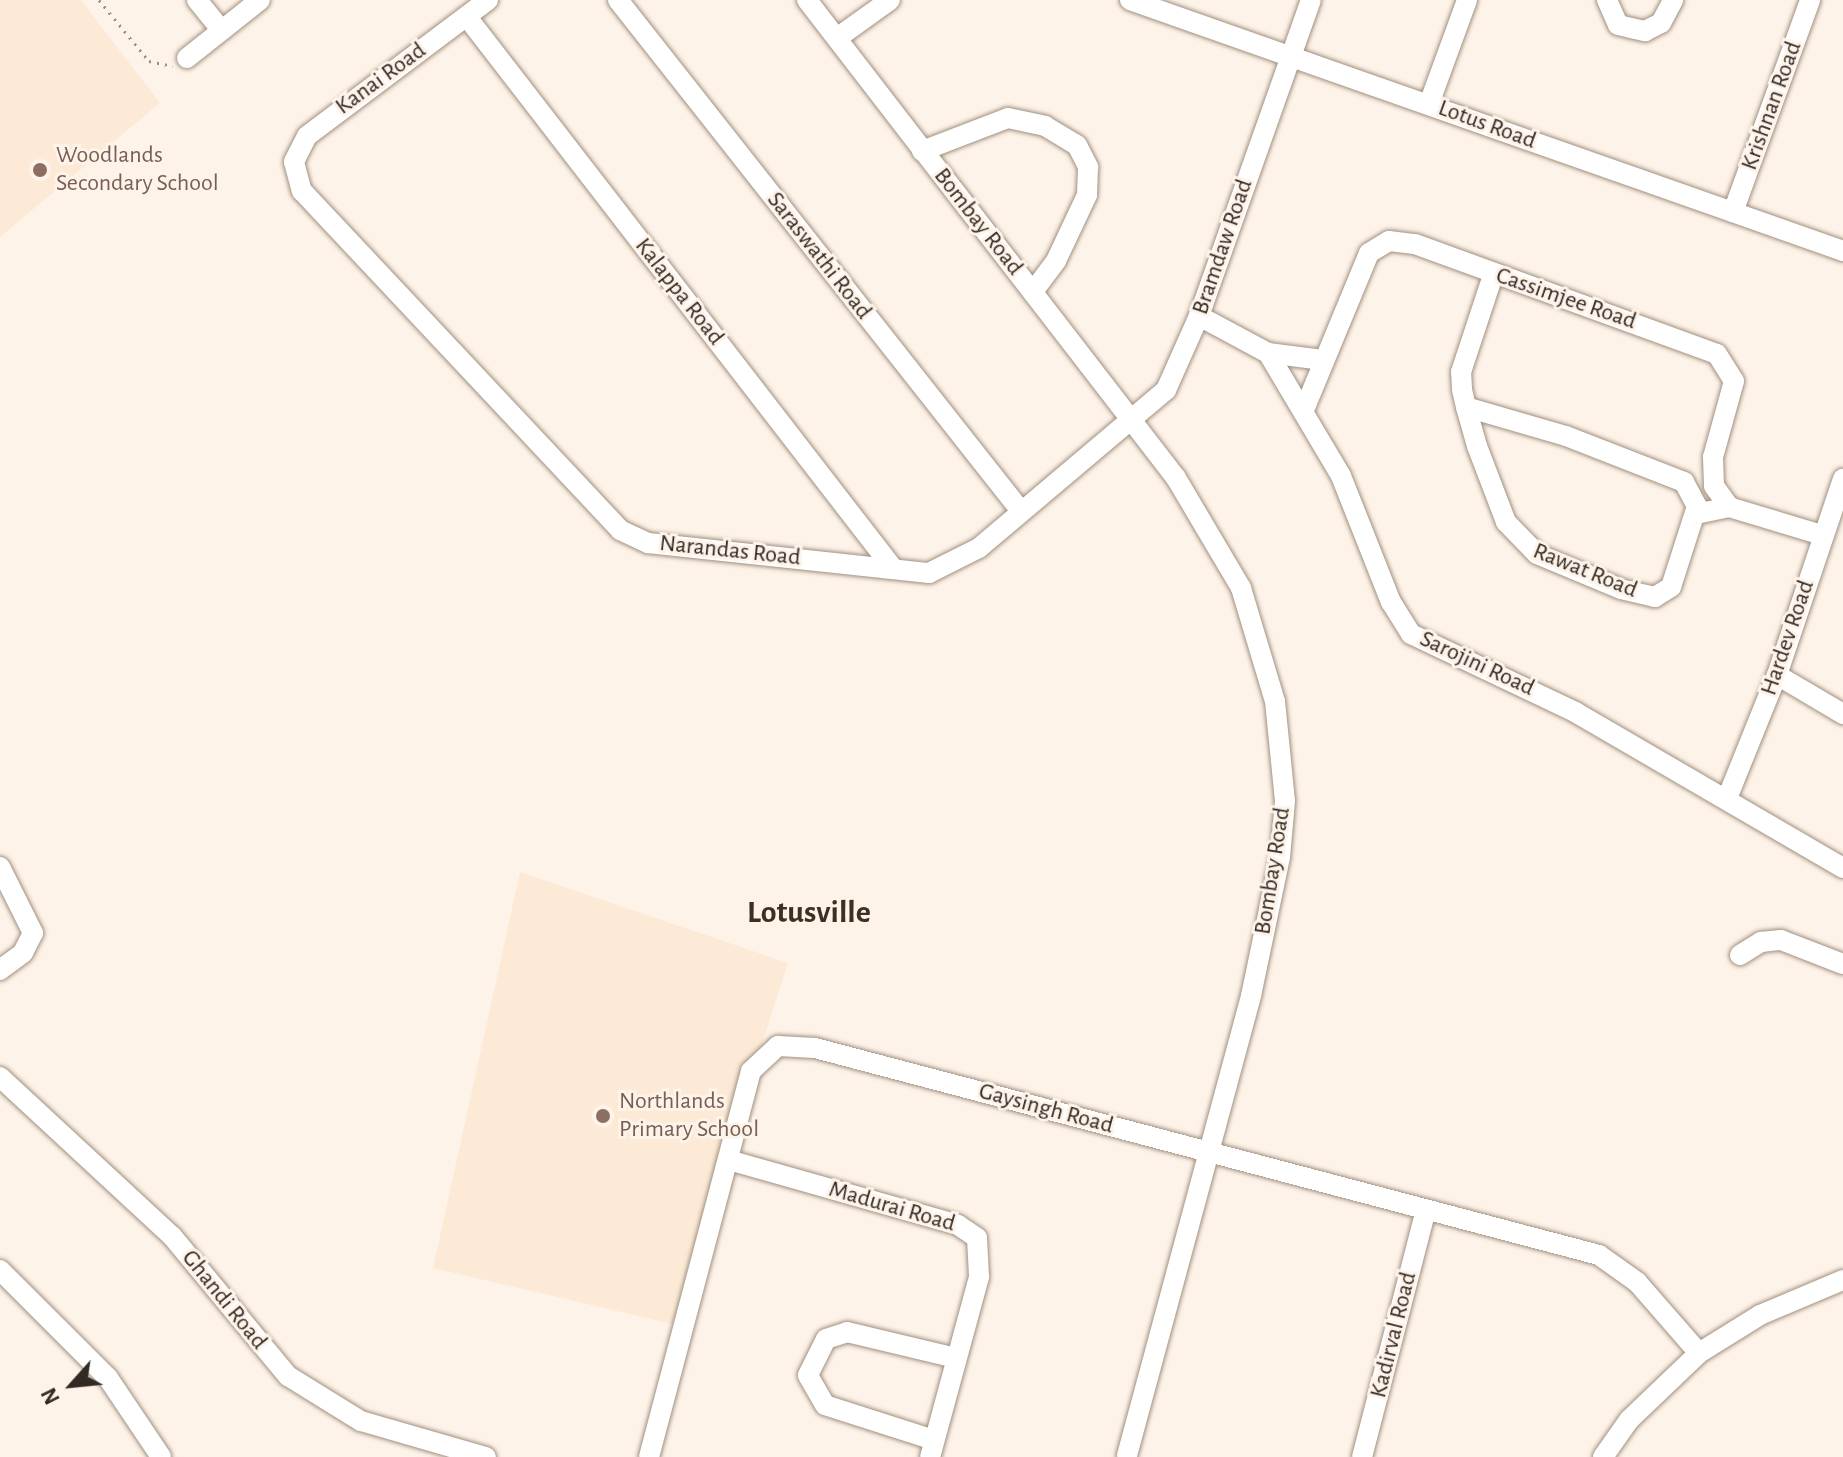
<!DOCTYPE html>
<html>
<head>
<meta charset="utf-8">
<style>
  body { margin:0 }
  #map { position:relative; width:1843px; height:1457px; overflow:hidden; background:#fef3e9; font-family:"Alegreya Sans",sans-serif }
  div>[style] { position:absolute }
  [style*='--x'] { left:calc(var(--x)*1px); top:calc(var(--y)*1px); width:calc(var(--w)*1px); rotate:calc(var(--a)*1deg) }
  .built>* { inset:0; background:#fcead7 }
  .path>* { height:3px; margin-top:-1.5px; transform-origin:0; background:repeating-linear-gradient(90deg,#999088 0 2px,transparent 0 8px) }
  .roads { filter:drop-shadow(0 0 2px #a0907f) drop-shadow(0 0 2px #a0907f) }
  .minor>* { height:20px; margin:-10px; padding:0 10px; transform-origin:10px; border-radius:10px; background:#fff }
  .dots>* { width:22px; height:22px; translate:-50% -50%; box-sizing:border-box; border:4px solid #fef3e9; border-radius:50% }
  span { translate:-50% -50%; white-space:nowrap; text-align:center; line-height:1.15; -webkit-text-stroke:6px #fef3e9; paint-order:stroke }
  .street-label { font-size:24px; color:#312a24 }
  .education-label { font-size:24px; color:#785e54 }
  .left { translate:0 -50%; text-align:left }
  .district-label { font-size:32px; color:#3d3022; font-weight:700 }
  .north { position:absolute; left:32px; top:1345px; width:80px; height:80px; -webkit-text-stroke:6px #fef3e9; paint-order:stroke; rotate:243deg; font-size:22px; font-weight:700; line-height:32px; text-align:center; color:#312a24 }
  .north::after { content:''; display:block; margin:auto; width:28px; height:36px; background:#312a24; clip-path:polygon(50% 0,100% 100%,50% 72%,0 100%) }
</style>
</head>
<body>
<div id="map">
  <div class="built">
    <i style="clip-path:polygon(0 0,81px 0,160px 103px,0 237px)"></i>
    <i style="clip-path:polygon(520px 872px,788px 963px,672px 1324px,433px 1268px)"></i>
  </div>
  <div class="path">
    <i style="--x:99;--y:0;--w:79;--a:50.7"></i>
    <i style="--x:149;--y:61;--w:24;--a:12"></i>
  </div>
  <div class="roads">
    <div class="minor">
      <i style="--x:197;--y:0;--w:38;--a:51"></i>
      <i style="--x:488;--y:0;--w:226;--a:143.1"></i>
      <i style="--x:307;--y:136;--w:29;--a:117"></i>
      <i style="--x:294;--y:162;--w:30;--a:75"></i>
      <i style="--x:302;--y:191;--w:465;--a:46.8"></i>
      <i style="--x:620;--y:530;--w:31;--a:25"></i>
      <i style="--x:648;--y:543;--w:283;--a:6.1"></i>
      <i style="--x:929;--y:573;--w:56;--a:-26.6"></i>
      <i style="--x:979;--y:548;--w:245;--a:-40.2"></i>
      <i style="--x:1166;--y:390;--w:81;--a:-66"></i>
      <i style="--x:1199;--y:316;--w:335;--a:-70.5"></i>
      <i style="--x:618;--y:0;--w:649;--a:51.75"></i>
      <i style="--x:807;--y:0;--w:604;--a:52.33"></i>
      <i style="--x:1176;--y:478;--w:128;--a:59.4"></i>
      <i style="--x:1241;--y:588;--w:118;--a:73.3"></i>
      <i style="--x:1275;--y:701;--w:100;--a:84.3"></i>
      <i style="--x:1285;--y:801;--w:56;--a:95.1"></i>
      <i style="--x:1280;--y:857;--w:142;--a:101.8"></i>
      <i style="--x:1251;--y:996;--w:477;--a:105.1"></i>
      <i style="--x:1130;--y:0;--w:756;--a:19.39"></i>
      <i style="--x:1607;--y:0;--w:27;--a:66"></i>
      <i style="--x:1618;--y:25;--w:28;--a:13"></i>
      <i style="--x:1645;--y:31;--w:18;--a:-27"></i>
      <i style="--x:1661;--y:23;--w:26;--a:-62"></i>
      <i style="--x:467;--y:17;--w:695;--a:52.31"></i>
      <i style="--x:837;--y:38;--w:65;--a:-35.6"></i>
      <i style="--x:187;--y:58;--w:93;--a:-38.5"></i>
      <i style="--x:1429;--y:104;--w:111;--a:-69.9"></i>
      <i style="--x:922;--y:151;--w:92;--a:-21"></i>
      <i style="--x:1008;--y:118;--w:38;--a:12"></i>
      <i style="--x:1045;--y:126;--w:37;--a:31"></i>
      <i style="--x:1077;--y:145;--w:25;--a:63"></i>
      <i style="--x:1088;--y:167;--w:28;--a:92"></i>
      <i style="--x:1087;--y:195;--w:73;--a:115.2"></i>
      <i style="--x:1056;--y:261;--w:39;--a:127"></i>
      <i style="--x:1733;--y:212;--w:226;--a:-70"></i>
      <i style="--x:1199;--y:316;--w:78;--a:28.2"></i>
      <i style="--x:1268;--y:353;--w:143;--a:59.3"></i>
      <i style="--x:1341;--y:476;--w:136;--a:68.4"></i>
      <i style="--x:1391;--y:602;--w:38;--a:58"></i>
      <i style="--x:1411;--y:634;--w:182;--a:25.4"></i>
      <i style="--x:1575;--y:712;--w:310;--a:30.2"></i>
      <i style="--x:1268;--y:353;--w:55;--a:7.3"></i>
      <i style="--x:1466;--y:407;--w:104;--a:16.2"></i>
      <i style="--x:1566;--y:436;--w:127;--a:21.3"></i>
      <i style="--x:1684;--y:482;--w:27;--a:62"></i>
      <i style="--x:1697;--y:506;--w:85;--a:107.8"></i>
      <i style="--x:1671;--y:587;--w:19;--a:148"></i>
      <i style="--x:1655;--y:597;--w:35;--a:-167"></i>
      <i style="--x:1621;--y:589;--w:91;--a:-157.4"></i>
      <i style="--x:1537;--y:554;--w:45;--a:-134.1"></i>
      <i style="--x:1506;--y:522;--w:81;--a:-110.9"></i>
      <i style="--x:1477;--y:446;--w:41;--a:-105.8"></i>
      <i style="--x:1466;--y:407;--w:18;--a:-103"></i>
      <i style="--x:1462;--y:389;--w:17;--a:-93"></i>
      <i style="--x:1461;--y:372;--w:102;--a:-71.7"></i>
      <i style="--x:1304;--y:410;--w:170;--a:-67.5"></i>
      <i style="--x:1369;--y:253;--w:23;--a:-31"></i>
      <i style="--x:1389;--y:241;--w:26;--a:7"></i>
      <i style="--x:1415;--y:244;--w:321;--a:20"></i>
      <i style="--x:1717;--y:354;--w:32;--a:58"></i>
      <i style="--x:1734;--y:381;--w:79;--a:105.4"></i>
      <i style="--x:1713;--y:457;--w:29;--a:88"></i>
      <i style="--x:1714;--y:486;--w:26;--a:54"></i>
      <i style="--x:1696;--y:514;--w:34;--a:-12"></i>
      <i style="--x:1729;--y:507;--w:97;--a:16.8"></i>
      <i style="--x:1777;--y:675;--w:77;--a:30.6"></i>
      <i style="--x:1728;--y:796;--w:131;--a:-68"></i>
      <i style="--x:1777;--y:675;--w:207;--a:-71.4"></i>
      <i style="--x:0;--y:867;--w:74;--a:63.4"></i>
      <i style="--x:33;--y:933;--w:22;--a:117"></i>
      <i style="--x:23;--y:953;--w:29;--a:144"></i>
      <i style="--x:1740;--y:955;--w:25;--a:-32"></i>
      <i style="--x:1761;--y:942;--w:20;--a:-6"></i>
      <i style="--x:1781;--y:940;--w:66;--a:21.2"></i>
      <i style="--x:0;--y:1077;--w:234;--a:42.8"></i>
      <i style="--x:172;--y:1236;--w:182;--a:50.4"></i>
      <i style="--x:288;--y:1376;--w:86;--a:31.7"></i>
      <i style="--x:361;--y:1421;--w:130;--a:16.1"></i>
      <i style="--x:732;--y:1161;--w:235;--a:15.8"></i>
      <i style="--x:958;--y:1225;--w:23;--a:34"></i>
      <i style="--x:977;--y:1238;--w:39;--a:87"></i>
      <i style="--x:979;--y:1277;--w:187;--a:105.2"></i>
      <i style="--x:0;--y:1270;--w:153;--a:45"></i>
      <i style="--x:108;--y:1378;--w:95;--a:56.1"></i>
      <i style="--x:934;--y:1440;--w:114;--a:-162.2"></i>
      <i style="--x:825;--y:1405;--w:34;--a:-120"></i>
      <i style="--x:808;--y:1375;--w:40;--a:-63.4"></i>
      <i style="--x:826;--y:1339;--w:22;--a:-18"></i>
      <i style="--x:847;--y:1332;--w:112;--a:13.4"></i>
      <i style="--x:649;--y:1457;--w:399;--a:-75.2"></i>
      <i style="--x:751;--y:1071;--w:37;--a:-43"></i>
      <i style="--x:778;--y:1046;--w:37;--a:3"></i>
      <i style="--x:815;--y:1048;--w:811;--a:14.79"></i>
      <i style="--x:1599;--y:1255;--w:47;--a:35.4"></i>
      <i style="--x:1637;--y:1282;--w:94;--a:48.9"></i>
      <i style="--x:1362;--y:1457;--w:252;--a:-75.5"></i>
      <i style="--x:1603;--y:1457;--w:45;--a:-54.9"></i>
      <i style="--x:1629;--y:1420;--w:97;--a:-43.7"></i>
      <i style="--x:1699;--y:1353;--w:72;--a:-31.9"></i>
      <i style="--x:1760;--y:1315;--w:90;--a:-22.9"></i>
    </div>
  </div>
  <div class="dots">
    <i style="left:40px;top:170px;background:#8d6e63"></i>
    <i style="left:603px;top:1116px;background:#8d6e63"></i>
  </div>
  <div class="street-label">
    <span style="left:381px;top:79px;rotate:-36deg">Kanai Road</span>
    <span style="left:1772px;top:106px;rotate:-70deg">Krishnan Road</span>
    <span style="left:1487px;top:125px;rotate:20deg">Lotus Road</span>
    <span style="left:978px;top:222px;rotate:52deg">Bombay Road</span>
    <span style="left:1223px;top:247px;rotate:-71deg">Bramdaw Road</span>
    <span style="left:819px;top:256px;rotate:52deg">Saraswathi Road</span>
    <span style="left:679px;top:292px;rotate:52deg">Kalappa Road</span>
    <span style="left:1566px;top:299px;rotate:19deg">Cassimjee Road</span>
    <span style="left:730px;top:551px;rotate:6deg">Narandas Road</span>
    <span style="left:1585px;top:571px;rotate:22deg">Rawat Road</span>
    <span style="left:1788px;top:638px;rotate:-71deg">Hardev Road</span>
    <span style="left:1477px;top:664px;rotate:25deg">Sarojini Road</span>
    <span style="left:1273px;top:871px;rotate:-81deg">Bombay Road</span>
    <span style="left:1046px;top:1109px;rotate:15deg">Gaysingh Road</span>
    <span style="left:892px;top:1207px;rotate:16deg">Madurai Road</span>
    <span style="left:224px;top:1300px;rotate:51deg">Ghandi Road</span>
    <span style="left:1394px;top:1335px;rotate:-76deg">Kadirval Road</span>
  </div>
  <div class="education-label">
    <span class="left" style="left:56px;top:170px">Woodlands<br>Secondary School</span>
    <span class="left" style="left:619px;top:1116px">Northlands<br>Primary School</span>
  </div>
  <div class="district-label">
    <span style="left:809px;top:912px">Lotusville</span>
  </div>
  <div class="north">N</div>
</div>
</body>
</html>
